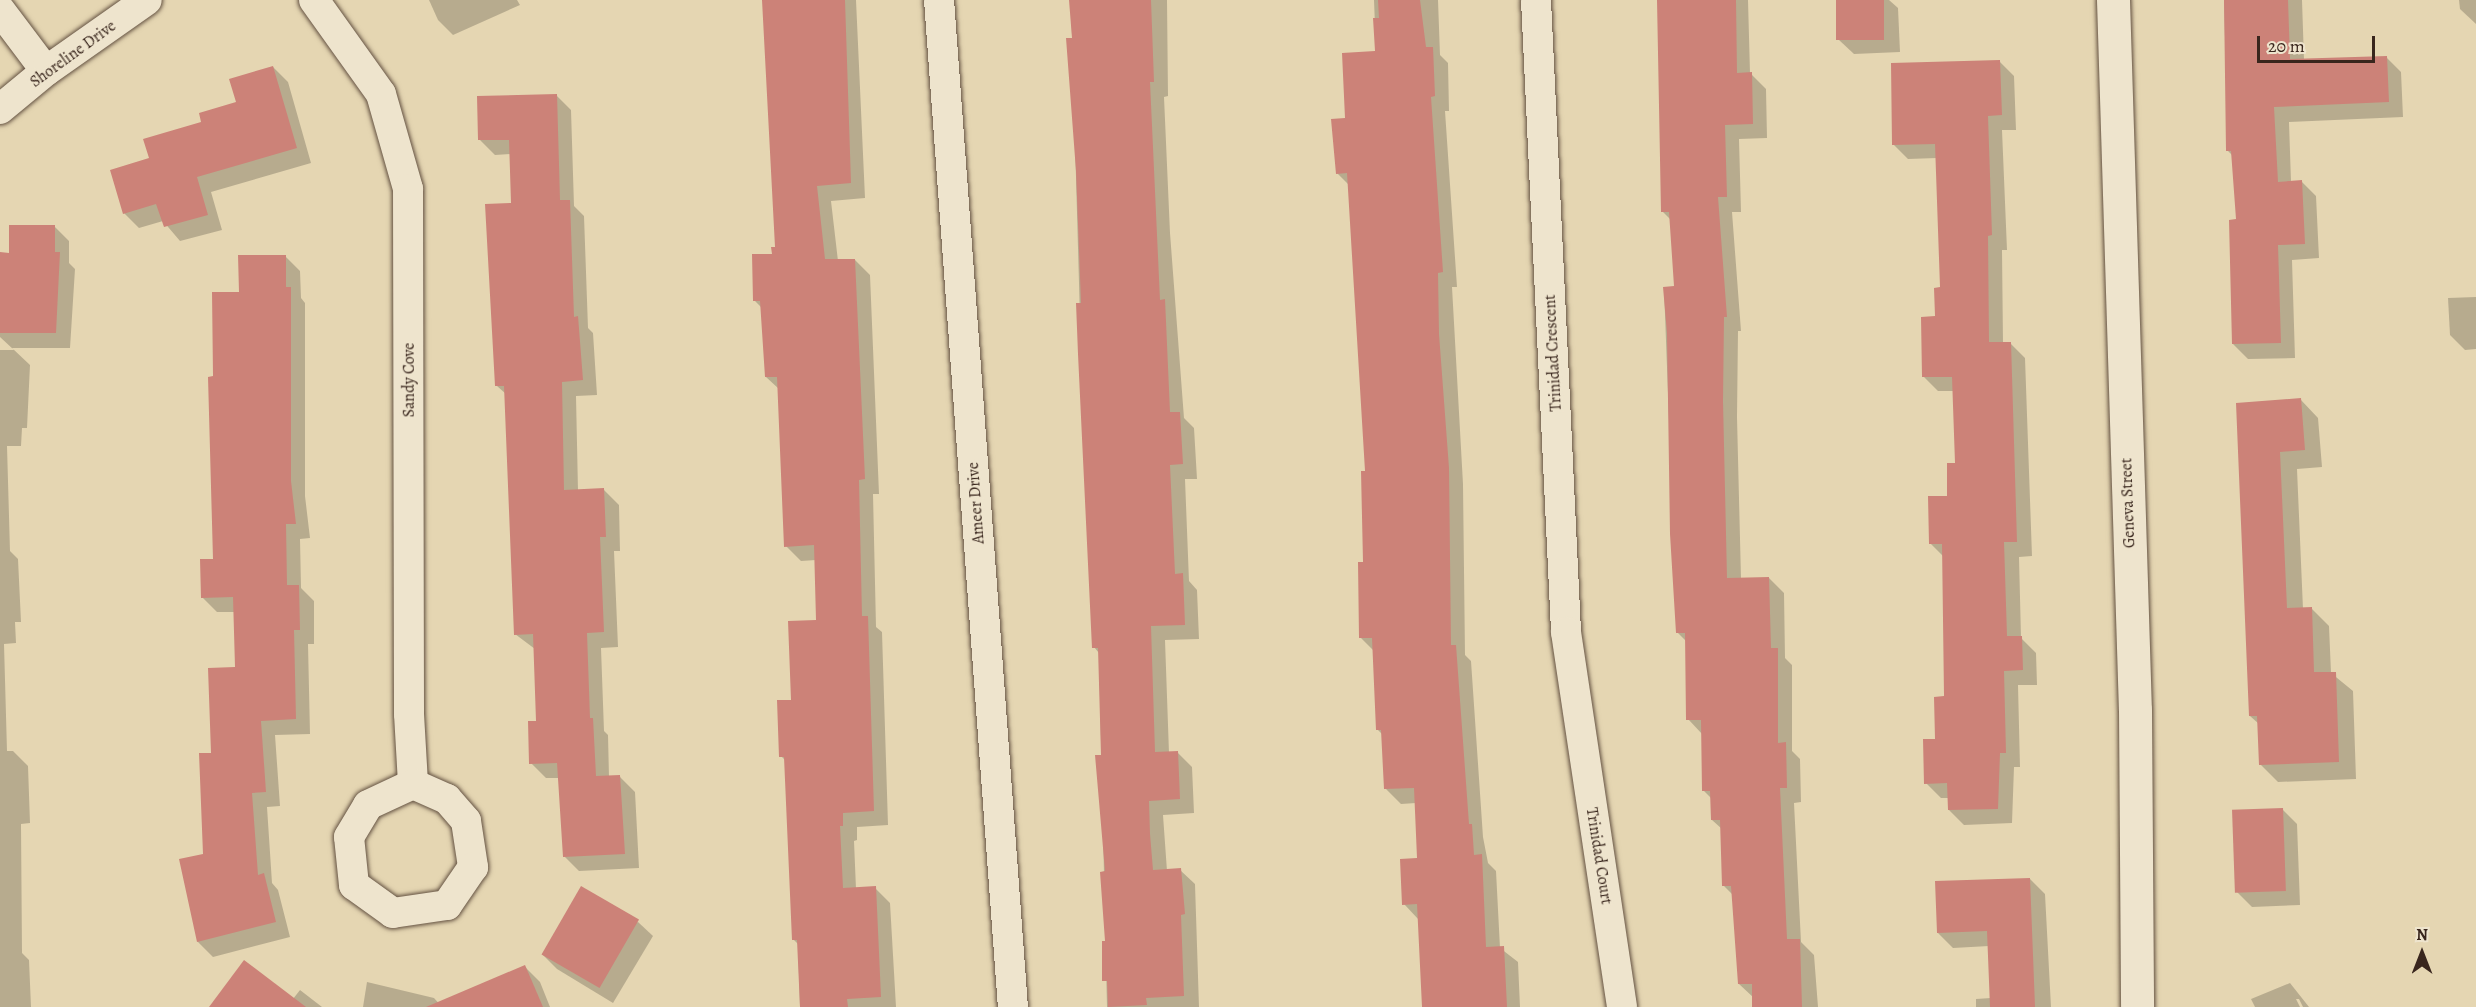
<!DOCTYPE html>
<html>
<head>
<meta charset="utf-8">
<style>
  body { margin:0 }
  #map { position:relative; width:2476px; height:1007px; overflow:hidden; background:#e5d6b2; font-family:Alegreya,serif }
  div>[style] { position:absolute }
  [style*='--x'] { left:calc(var(--x)*1px); top:calc(var(--y)*1px); width:calc(var(--w)*1px); rotate:calc(var(--a)*1deg) }
  .shadow>* { inset:0; background:#0003 }
  .building>* { inset:0; background:#cc8278; transform-origin:0 0 }
  .roads { filter:drop-shadow(0 0 2px #645242) drop-shadow(0 0 2px #645242) }
  .street>* { height:30px; margin:-15px; padding:0 15px; transform-origin:15px; border-radius:15px; background:#eee4cd }
  .secondary>* { height:33px; margin:-16.5px; padding:0 16.5px; transform-origin:16.5px; border-radius:16.5px; background:#eee4cd }
  span { translate:-50% -50%; white-space:nowrap; text-align:center; line-height:1.15; -webkit-text-stroke:5px #eee4cd; paint-order:stroke }
  .street-label { font-size:16px; color:#39261d }
  .north { position:absolute; left:2392px; top:923px; width:60px; height:60px; -webkit-text-stroke:4px #eee4cd; paint-order:stroke; rotate:0deg; font-size:16px; font-weight:700; line-height:24px; text-align:center; color:#39261d }
  .north::after { content:''; display:block; margin:auto; width:21px; height:27px; background:#39261d; clip-path:polygon(50% 0,100% 100%,50% 72%,0 100%) }
  .scale { position:absolute; left:2257px; top:36px; width:118px; height:27px; box-sizing:border-box; border:3px solid #39261d; border-top:0; padding-left:8px; font-size:18px; line-height:21px; white-space:nowrap; color:#39261d; -webkit-text-stroke:4px #eee4cd; paint-order:stroke }
</style>
</head>
<body>
<div id="map">
  <div class="shadow">
    <i style="clip-path:polygon(429px 0,517px 0,520px 5px,453px 35px,438px 20px)"></i>
    <i style="clip-path:polygon(764px 0,856px 0,865px 198px,831px 201px,838px 261px,855px 260px,870px 275px,879px 494px,873px 494px,876px 627px,882px 632px,888px 825px,857px 827px,857px 840px,854px 841px,856px 889px,875px 888px,890px 903px,896px 1007px,800px 1007px,798px 944px,793px 939px,786px 761px,781px 756px,793px 701px,818px 621px,816px 560px,801px 561px,786px 546px,779px 389px,766px 377px,762px 308px,755px 301px,776px 248px)"></i>
    <i style="clip-path:polygon(1071px 0,1167px 0,1168px 96px,1164px 97px,1170px 233px,1184px 418px,1194px 428px,1197px 479px,1185px 479px,1189px 581px,1197px 590px,1199px 639px,1165px 640px,1169px 753px,1177px 752px,1192px 767px,1194px 813px,1163px 815px,1167px 871px,1180px 870px,1195px 884px,1199px 1007px,1107px 1007px,1099px 653px,1094px 647px,1081px 354px)"></i>
    <i style="clip-path:polygon(1374px 0,1438px 0,1440px 55px,1448px 63px,1449px 111px,1445px 111px,1457px 287px,1452px 287px,1463px 484px,1465px 655px,1471px 661px,1483px 837px,1488px 863px,1496px 871px,1500px 948px,1518px 962px,1520px 1007px,1424px 1007px,1419px 920px,1404px 904px,1418px 860px,1416px 803px,1401px 804px,1386px 789px,1383px 735px,1377px 729px,1374px 651px,1361px 638px,1366px 472px,1349px 185px,1337px 173px,1347px 119px,1376px 53px)"></i>
    <i style="clip-path:polygon(1658px 0,1748px 0,1750px 73px,1766px 89px,1767px 138px,1739px 139px,1741px 212px,1732px 212px,1741px 331px,1738px 331px,1737px 417px,1741px 579px,1769px 578px,1784px 593px,1785px 658px,1792px 665px,1792px 751px,1800px 759px,1801px 802px,1794px 803px,1801px 942px,1814px 955px,1818px 1007px,1754px 1007px,1754px 998px,1739px 984px,1733px 895px,1724px 886px,1722px 829px,1712px 820px,1712px 799px,1704px 791px,1703px 735px,1688px 719px,1687px 642px,1677px 632px,1664px 288px,1676px 288px,1671px 220px,1663px 212px)"></i>
    <i style="clip-path:polygon(1837px 0,1889px 0,1898px 8px,1900px 52px,1854px 54px,1839px 40px)"></i>
    <i style="clip-path:polygon(2224px 0,2302px 0,2304px 60px,2386px 57px,2401px 72px,2403px 117px,2289px 122px,2291px 182px,2301px 181px,2316px 196px,2319px 258px,2292px 260px,2295px 358px,2248px 359px,2233px 344px,2238px 221px,2232px 155px,2228px 151px)"></i>
    <i style="clip-path:polygon(2459px 0,2476px 0,2476px 24px,2460px 9px)"></i>
    <i style="clip-path:polygon(1999px 61px,2014px 76px,2016px 130px,2002px 130px,2007px 250px,2002px 250px,2003px 343px,2010px 343px,2025px 358px,2032px 556px,2019px 557px,2021px 638px,2036px 653px,2037px 685px,2018px 685px,2020px 767px,2014px 767px,2012px 823px,1964px 825px,1949px 810px,1949px 798px,1941px 798px,1926px 783px,1946px 698px,1944px 557px,1930px 543px,1949px 497px,1956px 464px,1954px 391px,1938px 391px,1924px 377px,1942px 289px,1937px 158px,1908px 159px,1893px 144px)"></i>
    <i style="clip-path:polygon(273px 67px,288px 82px,311px 163px,211px 192px,222px 230px,180px 241px,163px 221px,139px 228px,124px 213px,151px 159px,238px 103px)"></i>
    <i style="clip-path:polygon(556px 95px,571px 110px,574px 206px,584px 216px,588px 328px,593px 333px,597px 395px,576px 396px,578px 491px,604px 490px,619px 505px,620px 551px,614px 551px,618px 647px,601px 648px,604px 731px,608px 735px,609px 777px,620px 777px,635px 792px,639px 868px,579px 871px,564px 856px,560px 778px,546px 778px,531px 763px,537px 723px,535px 649px,515px 634px,506px 394px,497px 386px,512px 204px,511px 154px,495px 155px,480px 140px)"></i>
    <i style="clip-path:polygon(54px 226px,69px 241px,69px 263px,75px 269px,70px 348px,12px 348px,30px 365px,27px 428px,22px 428px,21px 446px,7px 446px,10px 551px,18px 559px,21px 622px,15px 622px,16px 643px,4px 644px,7px 751px,13px 751px,28px 766px,30px 823px,21px 824px,22px 953px,29px 960px,31px 1007px,0 1007px,0 350px,14px 350px,0 337px,0 254px,11px 254px)"></i>
    <i style="clip-path:polygon(285px 256px,300px 271px,301px 298px,305px 303px,305px 496px,310px 538px,300px 539px,301px 588px,314px 601px,314px 644px,308px 644px,310px 734px,275px 735px,280px 806px,267px 807px,272px 883px,278px 890px,290px 937px,213px 957px,198px 942px,181px 861px,204px 855px,213px 754px,237px 668px,235px 612px,217px 612px,202px 597px,215px 560px,214px 378px,240px 294px)"></i>
    <i style="clip-path:polygon(2476px 297px,2476px 349px,2465px 350px,2450px 335px,2448px 298px)"></i>
    <i style="clip-path:polygon(2301px 400px,2318px 418px,2322px 467px,2297px 469px,2303px 609px,2311px 608px,2329px 626px,2331px 673px,2353px 691px,2356px 779px,2278px 782px,2260px 764px,2259px 724px,2250px 716px,2237px 404px)"></i>
    <i style="clip-path:polygon(2282px 809px,2297px 824px,2300px 905px,2252px 907px,2237px 892px)"></i>
    <i style="clip-path:polygon(2030px 879px,2045px 894px,2051px 1007px,1976px 1007px,1976px 999px,1991px 998px,1989px 946px,1953px 948px,1938px 933px)"></i>
    <i style="clip-path:polygon(638px 922px,653px 936px,613px 1003px,557px 969px,542px 954px)"></i>
    <i style="clip-path:polygon(525px 967px,540px 982px,550px 1007px,457px 1007px)"></i>
    <i style="clip-path:polygon(367px 982px,434px 998px,442px 1007px,363px 1007px)"></i>
    <i style="clip-path:polygon(2290px 983px,2309px 1007px,2303px 1007px,2299px 999px,2296px 999px,2300px 1007px,2255px 1007px,2251px 999px)"></i>
    <i style="clip-path:polygon(300px 990px,322px 1007px,223px 1007px,293px 999px)"></i>
  </div>
  <div class="building">
    <i style="clip-path:polygon(762px 0,845px 0,851px 183px,817px 186px,825px 259px,855px 259px,865px 479px,859px 480px,862px 616px,868px 616px,874px 811px,843px 813px,843px 826px,840px 826px,843px 888px,876px 886px,881px 997px,847px 999px,848px 1007px,800px 1007px,797px 940px,792px 940px,784px 757px,779px 757px,777px 700px,791px 700px,788px 621px,816px 620px,814px 545px,784px 547px,777px 377px,765px 377px,760px 301px,753px 301px,752px 254px,772px 254px,771px 247px,775px 247px)"></i>
    <i style="clip-path:polygon(1069px 0,1151px 0,1154px 82px,1150px 82px,1160px 300px,1165px 299px,1170px 412px,1180px 412px,1183px 464px,1170px 465px,1175px 574px,1183px 573px,1185px 625px,1151px 626px,1155px 752px,1178px 751px,1180px 799px,1149px 801px,1150px 834px,1153px 870px,1181px 868px,1185px 914px,1181px 915px,1184px 996px,1146px 998px,1147px 1005px,1108px 1007px,1107px 981px,1102px 981px,1102px 941px,1105px 941px,1100px 872px,1105px 871px,1095px 755px,1101px 755px,1098px 648px,1092px 648px,1078px 354px,1076px 303px,1081px 303px,1076px 171px,1066px 38px,1072px 38px)"></i>
    <i style="clip-path:polygon(1378px 0,1420px 0,1426px 47px,1433px 47px,1435px 96px,1431px 97px,1443px 272px,1438px 273px,1439px 334px,1449px 468px,1451px 645px,1456px 645px,1469px 824px,1472px 824px,1474px 855px,1482px 854px,1486px 947px,1504px 946px,1507px 1007px,1422px 1007px,1417px 904px,1402px 905px,1400px 859px,1417px 858px,1414px 788px,1384px 789px,1381px 730px,1376px 730px,1372px 638px,1359px 638px,1358px 562px,1363px 562px,1361px 471px,1365px 471px,1347px 173px,1336px 174px,1331px 119px,1345px 118px,1342px 53px,1375px 51px,1373px 18px,1379px 18px)"></i>
    <i style="clip-path:polygon(1657px 0,1736px 0,1737px 73px,1752px 72px,1753px 124px,1725px 125px,1727px 197px,1718px 197px,1727px 317px,1724px 317px,1723px 401px,1727px 578px,1769px 577px,1771px 648px,1778px 648px,1778px 743px,1786px 742px,1787px 788px,1780px 788px,1787px 939px,1800px 939px,1802px 1007px,1752px 1007px,1752px 984px,1738px 984px,1731px 886px,1722px 886px,1720px 820px,1711px 820px,1710px 791px,1702px 791px,1701px 720px,1686px 720px,1685px 633px,1676px 633px,1670px 534px,1667px 333px,1663px 287px,1674px 286px,1669px 212px,1661px 212px)"></i>
    <i style="left:1836px;top:0;width:48px;height:40px"></i>
    <i style="clip-path:polygon(2224px 0,2288px 0,2290px 59px,2387px 56px,2389px 102px,2274px 107px,2278px 182px,2302px 180px,2305px 244px,2278px 245px,2281px 343px,2232px 344px,2229px 220px,2236px 219px,2231px 151px,2226px 151px)"></i>
    <i style="clip-path:polygon(2000px 60px,2002px 115px,1988px 116px,1992px 235px,1988px 236px,1989px 342px,2011px 342px,2017px 542px,2004px 542px,2007px 636px,2022px 636px,2023px 670px,2004px 671px,2006px 753px,2000px 753px,1998px 809px,1948px 810px,1947px 783px,1924px 784px,1923px 739px,1935px 739px,1934px 697px,1944px 696px,1942px 544px,1929px 544px,1928px 496px,1947px 496px,1947px 463px,1955px 463px,1952px 377px,1922px 377px,1921px 317px,1935px 316px,1934px 288px,1940px 287px,1935px 144px,1892px 145px,1891px 63px)"></i>
    <i style="clip-path:polygon(273px 66px,297px 148px,197px 177px,208px 215px,164px 227px,156px 204px,123px 214px,110px 170px,149px 158px,143px 139px,201px 122px,199px 113px,236px 102px,229px 79px)"></i>
    <i style="clip-path:polygon(557px 94px,560px 200px,570px 200px,574px 317px,578px 316px,583px 380px,562px 382px,564px 490px,604px 488px,606px 537px,600px 537px,604px 632px,587px 633px,590px 718px,593px 718px,596px 776px,620px 775px,625px 854px,563px 857px,557px 763px,529px 764px,528px 721px,536px 721px,533px 634px,514px 635px,504px 386px,495px 386px,485px 204px,511px 203px,509px 140px,478px 140px,477px 96px)"></i>
    <i style="clip-path:polygon(9px 225px,55px 225px,55px 252px,60px 252px,56px 333px,0 333px,0 252px,9px 253px)"></i>
    <i style="clip-path:polygon(238px 255px,286px 255px,286px 287px,291px 287px,291px 481px,296px 524px,286px 524px,287px 585px,299px 585px,300px 630px,294px 630px,296px 719px,261px 721px,266px 792px,252px 793px,258px 875px,264px 873px,276px 922px,197px 942px,179px 859px,203px 854px,199px 753px,211px 753px,208px 668px,235px 667px,233px 597px,201px 598px,200px 559px,213px 559px,208px 377px,213px 376px,212px 292px,239px 292px)"></i>
    <i style="clip-path:polygon(2301px 398px,2305px 450px,2280px 452px,2287px 608px,2312px 607px,2314px 672px,2336px 672px,2339px 762px,2259px 765px,2257px 716px,2249px 716px,2236px 403px)"></i>
    <i style="left:2283px;top:808px;width:83px;height:51px;rotate:88deg"></i>
    <i style="clip-path:polygon(2030px 878px,2035px 1007px,1990px 1007px,1987px 931px,1937px 933px,1935px 881px)"></i>
    <i style="left:581px;top:886px;width:67px;height:79px;rotate:30deg"></i>
    <i style="clip-path:polygon(244px 960px,306px 1007px,209px 1007px)"></i>
    <i style="clip-path:polygon(525px 965px,543px 1007px,426px 1007px)"></i>
  </div>
  <div class="roads">
    <div class="street">
      <i style="--x:314;--y:0;--w:115;--a:54.5"></i>
      <i style="--x:381;--y:94;--w:99;--a:74.1"></i>
      <i style="--x:408;--y:189;--w:525;--a:89.89"></i>
      <i style="--x:409;--y:714;--w:70;--a:86.7"></i>
      <i style="--x:939;--y:0;--w:1010;--a:85.8"></i>
      <i style="--x:1536;--y:0;--w:633;--a:87.28"></i>
      <i style="--x:1566;--y:632;--w:379;--a:81.5"></i>
      <i style="--x:0;--y:10;--w:76;--a:53"></i>
      <i style="--x:0;--y:109;--w:60;--a:-39.6"></i>
      <i style="--x:46;--y:71;--w:123;--a:-35.1"></i>
      <i style="--x:413;--y:784;--w:37;--a:24"></i>
      <i style="--x:447;--y:799;--w:29;--a:49"></i>
      <i style="--x:466;--y:821;--w:47;--a:81.3"></i>
      <i style="--x:473;--y:867;--w:46;--a:124.4"></i>
      <i style="--x:447;--y:905;--w:55;--a:171.6"></i>
      <i style="--x:393;--y:913;--w:48;--a:-144.3"></i>
      <i style="--x:354;--y:885;--w:48;--a:-95.9"></i>
      <i style="--x:349;--y:837;--w:37;--a:-59"></i>
      <i style="--x:368;--y:805;--w:50;--a:-25"></i>
    </div>
    <div class="secondary">
      <i style="--x:2113;--y:0;--w:710;--a:88.23"></i>
      <i style="--x:2135;--y:710;--w:297;--a:89.6"></i>
    </div>
  </div>
  <div class="street-label">
    <span style="left:73px;top:54px;rotate:-36deg">Shoreline Drive</span>
    <span style="left:1553px;top:353px;rotate:-93deg">Trinidad Crescent</span>
    <span style="left:409px;top:380px;rotate:-90deg">Sandy Cove</span>
    <span style="left:976px;top:503px;rotate:-94deg">Ameer Drive</span>
    <span style="left:2128px;top:503px;rotate:-92deg">Geneva Street</span>
    <span style="left:1599px;top:856px;rotate:81deg">Trinidad Court</span>
  </div>
  <div class="north">N</div>
  <div class="scale">20 m</div>
</div>
</body>
</html>
